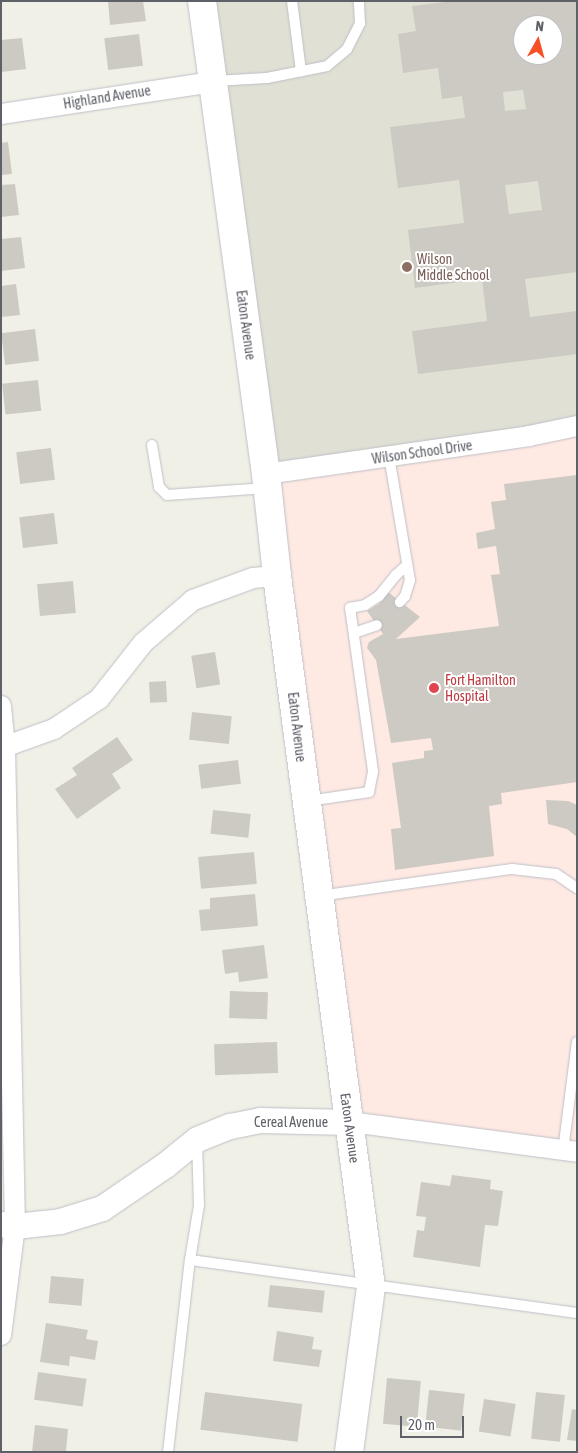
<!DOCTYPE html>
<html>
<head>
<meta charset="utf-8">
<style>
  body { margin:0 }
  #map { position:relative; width:578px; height:1453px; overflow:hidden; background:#f1f0e7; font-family:"Asap Condensed",sans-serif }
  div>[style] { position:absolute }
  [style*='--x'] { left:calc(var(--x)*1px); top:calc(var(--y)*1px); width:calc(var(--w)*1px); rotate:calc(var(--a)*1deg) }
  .education>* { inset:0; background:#e1e0d5 }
  .medical>* { inset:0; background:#fee9e3 }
  .building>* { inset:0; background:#cccac3; transform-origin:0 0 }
  .roads { filter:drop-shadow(0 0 1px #bebfc6) drop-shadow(0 0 1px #bebfc6) }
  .service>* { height:10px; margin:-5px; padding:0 5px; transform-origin:5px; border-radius:5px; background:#fff }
  .minor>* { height:20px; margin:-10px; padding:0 10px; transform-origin:10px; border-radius:10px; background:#fff }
  .tertiary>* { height:25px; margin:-12.5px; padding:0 12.5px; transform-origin:12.5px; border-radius:12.5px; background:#fff }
  .secondary>* { height:28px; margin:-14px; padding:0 14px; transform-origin:14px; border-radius:14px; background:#fff }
  .dots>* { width:14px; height:14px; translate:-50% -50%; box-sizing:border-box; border:2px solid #fff; border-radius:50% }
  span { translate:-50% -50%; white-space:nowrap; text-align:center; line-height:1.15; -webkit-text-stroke:4px #fff; paint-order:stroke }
  .street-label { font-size:14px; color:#5e6168 }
  .education-label { font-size:14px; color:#785e54 }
  .left { translate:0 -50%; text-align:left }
  .health-label { font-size:14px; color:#be3a42 }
  .frame { position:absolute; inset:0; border:2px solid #5e6168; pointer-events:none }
  .north { position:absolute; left:513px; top:15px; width:50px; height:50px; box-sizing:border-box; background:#fff; border:1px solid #bfc0c3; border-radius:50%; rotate:7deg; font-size:14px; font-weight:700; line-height:20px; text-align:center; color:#5e6168 }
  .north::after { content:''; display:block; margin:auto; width:18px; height:22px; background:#f75027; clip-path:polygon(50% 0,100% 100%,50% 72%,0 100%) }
  .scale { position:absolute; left:400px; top:1416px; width:64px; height:22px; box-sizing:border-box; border:2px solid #5e6168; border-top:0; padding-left:6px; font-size:15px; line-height:18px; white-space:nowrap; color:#5e6168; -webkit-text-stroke:4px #fff; paint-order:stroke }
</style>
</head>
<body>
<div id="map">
  <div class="education">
    <i style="clip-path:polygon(evenodd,202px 1px,577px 1px,577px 426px,266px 474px,202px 1px,523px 25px,553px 25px,553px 55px,523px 55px,523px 25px)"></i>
  </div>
  <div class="medical">
    <i style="clip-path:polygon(577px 426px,577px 1152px,350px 1122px,266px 474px)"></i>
  </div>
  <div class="building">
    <i style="clip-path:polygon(108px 1px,143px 1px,146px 21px,110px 25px)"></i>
    <i style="clip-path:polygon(evenodd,454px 1px,577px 1px,577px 272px,525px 279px,530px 317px,577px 311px,577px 354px,418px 374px,412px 331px,487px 321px,482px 279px,415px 288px,408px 230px,464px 223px,459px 180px,398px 188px,390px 127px,465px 118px,462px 96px,442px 99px,438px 68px,403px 73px,398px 34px,416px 31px,412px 6px,454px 1px,523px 25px,553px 25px,553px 55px,523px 55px,523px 25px,454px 1px,523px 90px,526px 109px,505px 111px,503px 92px,523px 90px,454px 1px,538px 181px,542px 210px,509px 214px,505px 185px,538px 181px)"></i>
    <i style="left:139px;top:34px;width:32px;height:35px;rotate:83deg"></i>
    <i style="clip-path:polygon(22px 38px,26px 69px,1px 72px,1px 40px)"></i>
    <i style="clip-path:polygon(8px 142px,12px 174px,1px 175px,1px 143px)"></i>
    <i style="clip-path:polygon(15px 184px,19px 215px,1px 217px,1px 185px)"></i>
    <i style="clip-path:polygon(21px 237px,25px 268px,1px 271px,1px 239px)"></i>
    <i style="clip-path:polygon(16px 284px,20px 315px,1px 317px,1px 286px)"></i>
    <i style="left:35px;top:329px;width:32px;height:34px;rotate:83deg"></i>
    <i style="left:38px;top:380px;width:31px;height:36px;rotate:84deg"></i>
    <i style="left:51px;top:448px;width:32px;height:35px;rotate:83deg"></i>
    <i style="clip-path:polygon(577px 475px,577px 782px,501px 793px,502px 804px,489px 806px,494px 856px,395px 870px,391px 829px,401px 828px,392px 763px,424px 758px,424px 751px,433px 750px,431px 738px,391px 743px,376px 660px,367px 648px,369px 642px,383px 634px,367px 611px,379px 604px,388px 592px,420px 617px,396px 639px,499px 626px,491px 575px,500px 574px,496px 546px,478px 549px,476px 533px,495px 529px,491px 502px,506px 500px,504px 484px)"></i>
    <i style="left:54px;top:513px;width:31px;height:35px;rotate:83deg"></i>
    <i style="left:73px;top:581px;width:32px;height:36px;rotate:85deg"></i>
    <i style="left:215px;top:652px;width:33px;height:24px;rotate:81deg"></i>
    <i style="left:166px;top:681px;width:21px;height:17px;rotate:87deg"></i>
    <i style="left:192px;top:712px;width:40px;height:28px;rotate:6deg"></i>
    <i style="clip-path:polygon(117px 737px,133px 760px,112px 774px,121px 788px,77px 819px,55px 789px,77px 775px,72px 768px)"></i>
    <i style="left:238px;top:760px;width:24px;height:40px;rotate:83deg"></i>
    <i style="clip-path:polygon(546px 800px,568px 801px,577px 805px,577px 837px,567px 829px,548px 824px)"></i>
    <i style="left:213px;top:810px;width:38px;height:24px;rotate:6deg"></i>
    <i style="left:254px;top:852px;width:32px;height:56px;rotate:85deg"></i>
    <i style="clip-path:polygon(255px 894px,258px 926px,201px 931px,199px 910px,210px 909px,210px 898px)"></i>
    <i style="clip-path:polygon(264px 945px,268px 978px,239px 982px,238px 972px,225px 974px,222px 950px)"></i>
    <i style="left:230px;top:991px;width:38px;height:27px;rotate:2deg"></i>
    <i style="left:277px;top:1042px;width:31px;height:63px;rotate:88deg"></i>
    <i style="clip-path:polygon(452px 1175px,491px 1180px,490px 1189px,503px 1191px,498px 1226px,485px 1225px,480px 1267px,413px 1257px,417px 1230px,424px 1231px,426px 1217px,416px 1216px,421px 1182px,450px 1186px)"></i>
    <i style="left:51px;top:1276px;width:33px;height:27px;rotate:5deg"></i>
    <i style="left:270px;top:1285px;width:55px;height:22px;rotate:6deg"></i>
    <i style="clip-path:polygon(46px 1323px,88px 1330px,86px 1339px,98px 1341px,95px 1360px,70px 1356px,69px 1366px,40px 1362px)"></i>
    <i style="clip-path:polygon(277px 1331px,314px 1337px,312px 1349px,322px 1350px,319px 1367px,273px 1361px)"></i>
    <i style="left:38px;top:1372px;width:49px;height:28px;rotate:8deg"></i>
    <i style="left:387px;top:1378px;width:34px;height:46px;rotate:5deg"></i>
    <i style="left:429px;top:1390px;width:36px;height:37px;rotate:6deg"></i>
    <i style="left:205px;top:1392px;width:98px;height:38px;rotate:7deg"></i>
    <i style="left:536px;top:1392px;width:29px;height:47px;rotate:6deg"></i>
    <i style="left:484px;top:1399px;width:32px;height:33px;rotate:9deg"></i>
    <i style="clip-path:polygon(572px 1409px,577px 1410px,577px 1441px,567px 1440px)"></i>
    <i style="clip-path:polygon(35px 1425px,68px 1429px,66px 1452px,32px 1452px)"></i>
  </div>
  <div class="roads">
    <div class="service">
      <i style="--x:292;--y:1;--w:71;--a:82.7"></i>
      <i style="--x:214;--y:81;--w:53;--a:-3.2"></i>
      <i style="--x:267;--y:78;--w:61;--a:-11.3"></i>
      <i style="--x:327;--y:66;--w:26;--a:-40"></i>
      <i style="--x:347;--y:49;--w:29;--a:-63"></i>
      <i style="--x:360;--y:23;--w:22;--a:-93"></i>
      <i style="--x:152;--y:445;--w:43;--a:80.5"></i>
      <i style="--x:159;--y:487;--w:11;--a:45"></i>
      <i style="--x:167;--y:495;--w:100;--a:-4"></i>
      <i style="--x:389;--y:456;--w:126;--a:80.4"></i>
      <i style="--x:410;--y:580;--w:17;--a:107"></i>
      <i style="--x:405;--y:596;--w:8;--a:130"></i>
      <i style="--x:354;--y:633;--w:24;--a:-19"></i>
      <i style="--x:308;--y:801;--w:62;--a:-8.4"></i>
      <i style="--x:369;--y:792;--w:21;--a:-79"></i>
      <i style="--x:373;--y:771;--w:165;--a:-98"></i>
      <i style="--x:350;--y:608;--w:15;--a:-11"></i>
      <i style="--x:365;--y:605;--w:17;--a:-33"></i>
      <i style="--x:379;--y:596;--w:27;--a:-51"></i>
      <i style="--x:396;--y:575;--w:15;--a:-42"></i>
      <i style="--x:319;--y:896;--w:195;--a:-8"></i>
      <i style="--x:512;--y:869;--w:44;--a:6.5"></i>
      <i style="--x:556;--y:874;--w:25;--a:34"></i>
      <i style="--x:563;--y:1151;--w:110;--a:-82.7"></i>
      <i style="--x:190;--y:1260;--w:391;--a:7.8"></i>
      <i style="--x:168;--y:1452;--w:193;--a:-83.5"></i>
      <i style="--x:190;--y:1260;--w:56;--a:-80.7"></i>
      <i style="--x:199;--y:1205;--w:62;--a:-91.8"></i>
    </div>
    <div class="minor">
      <i style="--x:1;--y:114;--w:214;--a:-8.6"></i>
      <i style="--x:266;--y:474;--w:266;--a:-8.2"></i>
      <i style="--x:529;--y:436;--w:49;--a:-11.8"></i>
      <i style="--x:1;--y:706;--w:42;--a:84.6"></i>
      <i style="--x:5;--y:748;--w:478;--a:88.8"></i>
      <i style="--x:15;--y:1226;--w:110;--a:97.3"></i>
      <i style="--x:1;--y:748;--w:56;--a:-19.7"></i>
      <i style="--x:54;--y:729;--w:54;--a:-33.7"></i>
      <i style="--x:99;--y:699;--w:71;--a:-51.8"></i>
      <i style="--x:143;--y:643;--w:66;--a:-40.7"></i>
      <i style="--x:193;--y:600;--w:64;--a:-20.1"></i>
      <i style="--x:253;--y:578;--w:24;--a:-5"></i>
      <i style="--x:350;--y:1122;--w:229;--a:7.5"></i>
    </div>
    <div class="tertiary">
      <i style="--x:1;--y:1224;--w:14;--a:8"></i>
      <i style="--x:15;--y:1226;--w:45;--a:-6.3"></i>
      <i style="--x:60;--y:1221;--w:44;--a:-17.2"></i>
      <i style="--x:102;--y:1208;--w:76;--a:-34.3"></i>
      <i style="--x:165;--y:1165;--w:41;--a:-39.1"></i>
      <i style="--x:197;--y:1139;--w:35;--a:-22"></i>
      <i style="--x:230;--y:1126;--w:31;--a:-11"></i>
      <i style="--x:260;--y:1120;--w:90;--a:1.3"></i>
    </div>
    <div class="secondary">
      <i style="--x:202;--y:1;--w:477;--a:82.3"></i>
      <i style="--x:266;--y:474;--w:103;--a:83.8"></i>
      <i style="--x:277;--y:576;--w:717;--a:82.47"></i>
      <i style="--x:371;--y:1287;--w:166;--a:97.6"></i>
    </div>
  </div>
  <div class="dots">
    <i style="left:407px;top:267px;background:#8d6e63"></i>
    <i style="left:434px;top:688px;background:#e0444e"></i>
  </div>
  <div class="street-label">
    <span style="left:107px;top:97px;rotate:-9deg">Highland Avenue</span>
    <span style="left:246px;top:325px;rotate:82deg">Eaton Avenue</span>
    <span style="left:422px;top:452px;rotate:-8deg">Wilson School Drive</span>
    <span style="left:297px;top:727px;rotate:83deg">Eaton Avenue</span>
    <span style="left:291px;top:1122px">Cereal Avenue</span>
    <span style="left:350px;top:1128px;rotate:82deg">Eaton Avenue</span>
  </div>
  <div class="education-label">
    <span class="left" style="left:417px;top:267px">Wilson<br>Middle School</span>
  </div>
  <div class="health-label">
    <span class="left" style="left:445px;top:688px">Fort Hamilton<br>Hospital</span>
  </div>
  <div class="frame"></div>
  <div class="north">N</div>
  <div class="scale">20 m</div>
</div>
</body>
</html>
